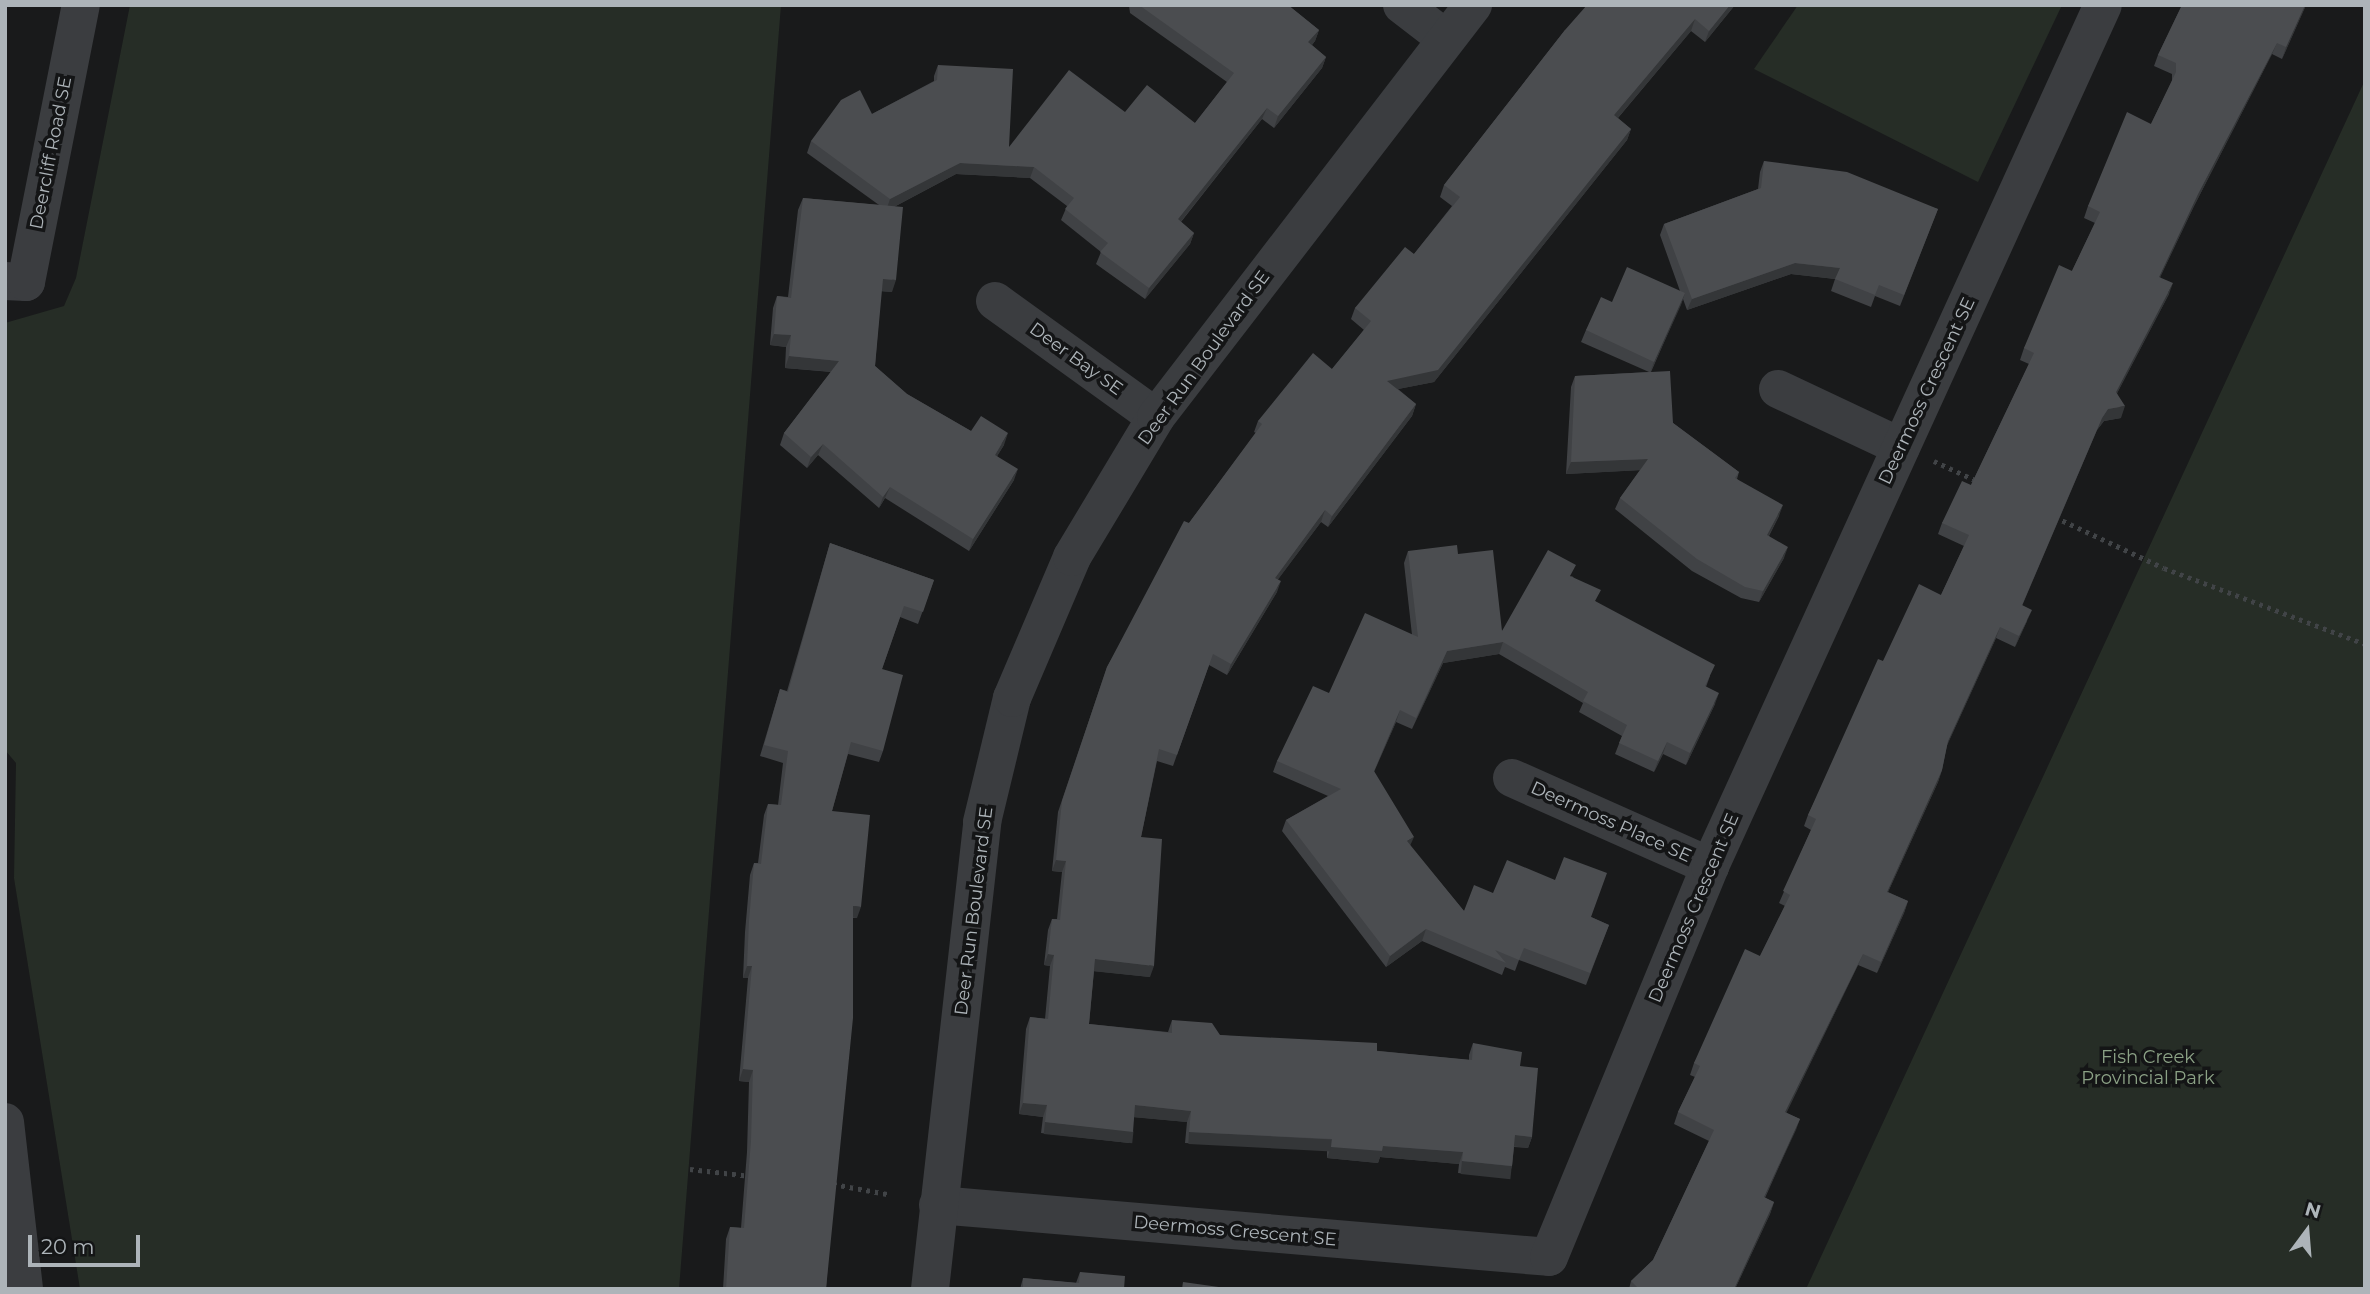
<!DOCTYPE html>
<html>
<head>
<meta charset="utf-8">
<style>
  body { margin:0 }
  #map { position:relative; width:2370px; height:1294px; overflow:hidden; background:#191a1b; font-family:Montserrat,sans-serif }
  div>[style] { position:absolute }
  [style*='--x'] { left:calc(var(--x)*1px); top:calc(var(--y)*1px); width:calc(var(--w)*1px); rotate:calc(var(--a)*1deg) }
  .green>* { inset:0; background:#262d26 }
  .path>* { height:4.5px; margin-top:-2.25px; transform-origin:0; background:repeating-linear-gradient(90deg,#414447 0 3.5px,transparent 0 8.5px) }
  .minor>* { height:38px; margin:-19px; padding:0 19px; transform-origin:19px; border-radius:19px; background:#3b3d40 }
  .wall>* { inset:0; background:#404245 }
  .shaded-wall>* { inset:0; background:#343638; transform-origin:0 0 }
  .building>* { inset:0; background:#4b4d50 }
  span { translate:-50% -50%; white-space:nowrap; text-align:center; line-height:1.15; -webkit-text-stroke:7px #141516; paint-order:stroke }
  .street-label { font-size:18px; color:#adb4b9 }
  .park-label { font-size:18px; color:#8ca286 }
  .frame { position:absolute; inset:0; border:7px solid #adb4b9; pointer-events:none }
  .north { position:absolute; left:2272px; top:1196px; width:70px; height:70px; -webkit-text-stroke:5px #141516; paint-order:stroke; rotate:16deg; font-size:19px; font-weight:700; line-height:28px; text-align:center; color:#adb4b9 }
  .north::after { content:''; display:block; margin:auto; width:24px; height:32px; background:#adb4b9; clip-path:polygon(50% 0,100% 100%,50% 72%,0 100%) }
  .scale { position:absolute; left:28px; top:1235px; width:112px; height:32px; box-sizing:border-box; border:4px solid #adb4b9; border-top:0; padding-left:9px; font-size:21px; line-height:24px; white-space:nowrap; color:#adb4b9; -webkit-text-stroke:5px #141516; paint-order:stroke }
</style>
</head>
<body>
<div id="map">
  <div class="green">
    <i style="clip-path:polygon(130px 5px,781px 5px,679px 1289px,80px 1289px,14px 878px,16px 763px,5px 750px,5px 323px,64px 306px,76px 278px)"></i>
    <i style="clip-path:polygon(1798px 5px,2062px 5px,1978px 182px,1754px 69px)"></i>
    <i style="clip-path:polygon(2365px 80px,2365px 1289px,1806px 1289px,2146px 554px)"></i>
  </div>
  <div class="path">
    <i style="--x:1934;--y:461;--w:47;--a:24.9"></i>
    <i style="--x:2055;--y:517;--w:120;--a:25.1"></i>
    <i style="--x:2164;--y:568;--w:215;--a:20.7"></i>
    <i style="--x:690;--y:1169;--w:61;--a:6.5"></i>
    <i style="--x:833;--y:1184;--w:55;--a:10.5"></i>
  </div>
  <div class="minor">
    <i style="--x:1402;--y:5;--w:54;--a:37.5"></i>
    <i style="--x:5;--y:281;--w:21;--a:3"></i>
    <i style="--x:26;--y:282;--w:282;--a:-78.8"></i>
    <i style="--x:995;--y:301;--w:198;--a:35.8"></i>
    <i style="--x:1778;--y:389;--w:136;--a:25.2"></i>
    <i style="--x:1512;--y:778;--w:217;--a:24"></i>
    <i style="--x:5;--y:1122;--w:168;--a:83.5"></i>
    <i style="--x:938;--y:1205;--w:613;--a:4.86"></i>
    <i style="--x:1549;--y:1257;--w:423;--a:-67.6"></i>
    <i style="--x:1710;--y:866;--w:946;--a:-65.47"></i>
    <i style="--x:930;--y:1289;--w:470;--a:-83.6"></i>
    <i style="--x:982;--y:822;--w:128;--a:-76.4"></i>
    <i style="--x:1012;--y:698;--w:153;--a:-66.9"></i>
    <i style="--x:1072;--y:557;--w:163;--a:-59"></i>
    <i style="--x:1156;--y:417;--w:520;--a:-52.42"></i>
  </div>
  <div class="wall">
    <i style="clip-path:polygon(1128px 5px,1288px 5px,1319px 30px,1315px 41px,1312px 45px,1326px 57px,1322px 68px,1274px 128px,1262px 119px,1181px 222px,1194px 233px,1190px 244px,1145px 299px,1096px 264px,1101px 252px,1061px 220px,1067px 206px,1030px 178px,956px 174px,894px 207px,892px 292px,881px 291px,875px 366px,907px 394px,971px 431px,1004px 445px,997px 456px,1014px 480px,969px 551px,885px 498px,879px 508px,818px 455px,807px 468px,780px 445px,784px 433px,831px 372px,785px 368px,786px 347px,770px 345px,773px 308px,777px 296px,788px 297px,798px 210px,803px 198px,879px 205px,807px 153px,811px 141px,872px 114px,934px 81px,934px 76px,938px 65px,1009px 147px,1125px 112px,1195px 123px,1227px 82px,1130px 13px,1129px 6px)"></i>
    <i style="clip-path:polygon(1735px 5px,1705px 42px,1691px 31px,1618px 118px,1631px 129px,1627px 140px,1434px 382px,1398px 389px,1416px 404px,1412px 416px,1328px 527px,1321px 522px,1278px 579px,1277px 592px,1227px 675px,1209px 665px,1173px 766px,1157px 761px,1141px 837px,1150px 977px,1094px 971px,1089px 1024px,1168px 1032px,1172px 1020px,1220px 1035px,1469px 1060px,1469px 1055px,1473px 1043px,1520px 1066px,1532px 1137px,1528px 1148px,1514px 1147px,1512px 1166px,1508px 1178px,1458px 1173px,1459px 1164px,1380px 1157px,1378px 1163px,1327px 1158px,1327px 1150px,1185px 1143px,1187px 1122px,1134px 1117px,1129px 1143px,1041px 1133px,1043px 1117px,1019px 1114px,1026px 1029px,1030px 1017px,1045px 1019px,1050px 966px,1044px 965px,1048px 930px,1052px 919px,1057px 919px,1062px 872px,1052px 871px,1058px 812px,1107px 667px,1189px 523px,1256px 433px,1254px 432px,1258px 421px,1332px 369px,1364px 330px,1351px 319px,1355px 308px,1414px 254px,1452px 206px,1440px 197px,1444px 185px,1565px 30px)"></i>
    <i style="clip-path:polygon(2182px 5px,2306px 5px,2282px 59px,2272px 54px,2194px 206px,2160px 277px,2169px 294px,2117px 393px,2121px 418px,2104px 421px,2097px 430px,2022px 606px,2027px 621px,2015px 647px,1996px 638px,1947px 745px,1942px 770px,1938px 782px,1888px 892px,1908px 901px,1904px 913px,1877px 973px,1858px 965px,1786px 1113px,1800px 1119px,1765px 1198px,1774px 1202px,1770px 1214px,1735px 1289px,1629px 1289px,1631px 1281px,1653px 1260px,1709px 1141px,1674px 1124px,1678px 1112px,1695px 1077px,1690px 1075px,1694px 1063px,1760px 956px,1785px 906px,1779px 903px,1811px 830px,1804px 826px,1808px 815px,1883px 661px,1941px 595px,1964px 546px,1938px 534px,1942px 523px,1971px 485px,2029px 364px,2020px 360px,2024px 348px,2072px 271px,2095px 223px,2084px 218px,2088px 206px,2151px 124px,2172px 81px,2172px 74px,2154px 66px,2158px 55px)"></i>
    <i style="clip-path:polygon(1764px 161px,1938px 209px,1900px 306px,1875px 296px,1871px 307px,1831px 291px,1835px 279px,1791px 274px,1687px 310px,1683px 299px,1651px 372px,1673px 423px,1739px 472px,1737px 479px,1779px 516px,1769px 536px,1784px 558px,1759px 602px,1741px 598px,1692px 571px,1615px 509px,1620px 498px,1640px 470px,1566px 474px,1571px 387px,1575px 376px,1649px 372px,1581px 342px,1586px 330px,1612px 302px,1680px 291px,1660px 235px,1664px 224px,1758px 189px,1760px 172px)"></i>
    <i style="clip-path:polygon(830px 543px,934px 580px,918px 624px,900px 617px,882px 669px,883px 751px,879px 762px,848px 754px,832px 811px,857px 918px,853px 918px,826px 1289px,723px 1289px,726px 1239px,730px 1227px,741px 1228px,747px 1152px,749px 1082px,739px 1081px,748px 978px,743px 978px,745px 932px,750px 875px,754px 863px,758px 863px,764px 815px,768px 804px,778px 805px,783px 763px,760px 756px,780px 689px,787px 691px)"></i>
    <i style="clip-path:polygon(1408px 551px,1458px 554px,1502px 631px,1572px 576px,1596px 602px,1710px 676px,1706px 687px,1715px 704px,1686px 765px,1663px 754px,1654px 772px,1615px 754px,1622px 736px,1579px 712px,1583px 703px,1499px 654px,1443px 663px,1412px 729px,1396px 722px,1374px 772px,1410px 846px,1464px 911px,1493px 893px,1591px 917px,1609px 925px,1586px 985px,1519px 960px,1515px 971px,1505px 967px,1502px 975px,1422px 941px,1386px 967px,1282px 831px,1286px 820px,1328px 796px,1273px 772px,1277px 761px,1329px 693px,1412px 635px,1404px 563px)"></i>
    <i style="clip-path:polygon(1080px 1272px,1124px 1289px,1020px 1289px,1023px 1278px,1076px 1283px)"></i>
  </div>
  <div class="shaded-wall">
    <i style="clip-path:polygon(1730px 5px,1735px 5px,1705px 42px,1709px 31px)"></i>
    <i style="clip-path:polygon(2305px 5px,2306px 5px,2282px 59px,2286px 47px)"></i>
    <i style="clip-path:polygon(1695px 19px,1691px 31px,1610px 127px,1614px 115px)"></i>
    <i style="clip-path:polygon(1319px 30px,1315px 41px,1304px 54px,1308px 42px)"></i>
    <i style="clip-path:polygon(2277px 43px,2272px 54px,2194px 206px,2155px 288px,2159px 277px,2198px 194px)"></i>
    <i style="clip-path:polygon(1326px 57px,1322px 68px,1274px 128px,1278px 116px)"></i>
    <i style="clip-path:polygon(1267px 108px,1262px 119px,1174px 230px,1178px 219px)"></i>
    <i style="clip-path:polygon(1631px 129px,1627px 140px,1434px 382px,1383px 392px,1387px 381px)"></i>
    <i style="clip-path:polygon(960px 163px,1034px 167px,1030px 178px,956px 174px,886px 211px,890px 199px)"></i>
    <i style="clip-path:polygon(1194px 233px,1190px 244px,1145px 299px,1149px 288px)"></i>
    <i style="clip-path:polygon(1795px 263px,1840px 268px,1836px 279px,1791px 274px,1687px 310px,1692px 299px)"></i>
    <i style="clip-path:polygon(883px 279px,896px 280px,892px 292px,878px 291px)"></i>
    <i style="clip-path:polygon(2173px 283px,2169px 294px,2112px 403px,2116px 392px)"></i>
    <i style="clip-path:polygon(1685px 293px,1681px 305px,1650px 373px,1654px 362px)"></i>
    <i style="clip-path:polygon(774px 334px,791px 335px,786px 347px,770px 345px)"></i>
    <i style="clip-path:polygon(789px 356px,839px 361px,835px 372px,785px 368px)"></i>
    <i style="clip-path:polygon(1416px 404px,1412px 416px,1328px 527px,1332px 516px)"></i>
    <i style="clip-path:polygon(2125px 406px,2121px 418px,2104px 421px,2097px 430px,2017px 617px,2102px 418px,2108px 409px)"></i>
    <i style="clip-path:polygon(1008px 433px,1004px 445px,991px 466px,995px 455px)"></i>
    <i style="clip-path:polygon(823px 444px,818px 455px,807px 468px,811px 457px)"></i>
    <i style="clip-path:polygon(1648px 459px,1644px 470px,1566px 474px,1571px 462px)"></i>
    <i style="clip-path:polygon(1018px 469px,1014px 480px,969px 551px,973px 539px)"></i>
    <i style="clip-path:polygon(890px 487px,885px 498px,879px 508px,883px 497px)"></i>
    <i style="clip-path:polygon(1783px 505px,1779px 516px,1763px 546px,1767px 535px)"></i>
    <i style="clip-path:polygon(1325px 510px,1321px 522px,1271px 589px,1275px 578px)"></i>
    <i style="clip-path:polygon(1788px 547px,1784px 558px,1759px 602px,1763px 591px)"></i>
    <i style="clip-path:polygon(1281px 581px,1277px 592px,1227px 675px,1231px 664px)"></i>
    <i style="clip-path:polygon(2032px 610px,2027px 621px,2015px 647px,2019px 636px)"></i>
    <i style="clip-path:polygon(2000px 627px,1996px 638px,1944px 752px,1948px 741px)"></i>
    <i style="clip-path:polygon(1503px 642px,1499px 654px,1443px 663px,1412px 729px,1447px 651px)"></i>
    <i style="clip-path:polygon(1719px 693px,1715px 704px,1686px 765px,1690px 753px)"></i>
    <i style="clip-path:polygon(1400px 710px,1396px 722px,1369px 782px,1374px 771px)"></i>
    <i style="clip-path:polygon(1667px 742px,1663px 754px,1654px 772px,1658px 761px)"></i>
    <i style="clip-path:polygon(1942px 770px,1938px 782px,1883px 903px,1887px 892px)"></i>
    <i style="clip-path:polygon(1414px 837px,1409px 848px,1407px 841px)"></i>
    <i style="clip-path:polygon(1056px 860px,1066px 861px,1062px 872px,1052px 871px)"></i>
    <i style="clip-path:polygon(1908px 901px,1904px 913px,1877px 973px,1881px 962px)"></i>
    <i style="clip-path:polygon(853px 906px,861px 907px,857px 918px,849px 917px)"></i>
    <i style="clip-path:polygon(1426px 929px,1422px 941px,1386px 967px,1390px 956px)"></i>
    <i style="clip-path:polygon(1048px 954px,1054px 955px,1050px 966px,1044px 965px)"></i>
    <i style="clip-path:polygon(1863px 954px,1858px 965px,1781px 1124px,1785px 1112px)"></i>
    <i style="clip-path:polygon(1095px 959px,1154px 966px,1150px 977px,1091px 971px)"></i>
    <i style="clip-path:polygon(747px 966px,752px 966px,748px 978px,743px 978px)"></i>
    <i style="clip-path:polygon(743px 1069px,753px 1070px,749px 1082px,739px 1081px)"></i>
    <i style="clip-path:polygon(1023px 1103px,1047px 1105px,1043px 1117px,1019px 1114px)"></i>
    <i style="clip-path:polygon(1135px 1105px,1191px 1111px,1187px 1122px,1131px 1117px)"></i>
    <i style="clip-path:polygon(1800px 1119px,1796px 1130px,1759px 1209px,1764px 1197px)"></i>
    <i style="left:1045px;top:1122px;width:89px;height:12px;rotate:6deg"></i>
    <i style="left:1189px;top:1132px;width:143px;height:12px;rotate:3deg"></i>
    <i style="clip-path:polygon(1515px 1135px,1532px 1137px,1528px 1148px,1510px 1146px)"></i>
    <i style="clip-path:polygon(1383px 1146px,1463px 1152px,1459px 1164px,1380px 1157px,1378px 1163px,1327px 1158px,1331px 1147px)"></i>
    <i style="left:1462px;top:1161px;width:50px;height:13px;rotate:6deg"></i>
    <i style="clip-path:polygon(1774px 1202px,1770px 1214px,1735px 1289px,1734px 1289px)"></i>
  </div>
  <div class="building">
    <i style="clip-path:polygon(1139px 5px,1288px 5px,1319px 30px,1308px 42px,1326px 57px,1278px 116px,1267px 108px,1178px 219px,1194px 233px,1149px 288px,1100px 252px,1108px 243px,1065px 209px,1074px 198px,1034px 167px,960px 163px,890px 199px,811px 141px,841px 100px,860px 90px,872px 114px,937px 80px,938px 65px,1013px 69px,1009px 147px,1069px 70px,1125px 112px,1147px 85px,1195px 123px,1234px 73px)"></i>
    <i style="clip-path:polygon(1587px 5px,1730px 5px,1709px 31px,1695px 19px,1614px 115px,1631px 129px,1438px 370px,1387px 381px,1416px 404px,1332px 516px,1325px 510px,1275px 578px,1281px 581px,1231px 664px,1213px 654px,1177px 755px,1159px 749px,1141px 837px,1162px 839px,1154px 966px,1095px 959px,1089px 1024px,1172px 1033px,1172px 1020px,1212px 1023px,1220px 1035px,1377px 1043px,1377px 1051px,1472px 1060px,1473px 1043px,1522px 1052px,1520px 1066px,1538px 1068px,1532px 1137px,1515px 1135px,1512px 1166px,1462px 1161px,1463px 1152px,1383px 1146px,1382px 1151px,1331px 1147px,1332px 1139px,1189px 1132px,1191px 1111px,1135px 1105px,1133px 1132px,1045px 1122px,1047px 1105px,1023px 1103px,1030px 1017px,1048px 1019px,1054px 955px,1048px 954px,1052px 919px,1060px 920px,1066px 861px,1056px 860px,1062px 801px,1107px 667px,1184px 521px,1189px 523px,1262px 424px,1258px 421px,1313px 353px,1332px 369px,1371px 321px,1355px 308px,1405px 247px,1414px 254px,1460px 197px,1444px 185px,1565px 30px)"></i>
    <i style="clip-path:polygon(2182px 5px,2305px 5px,2286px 47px,2277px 43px,2198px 194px,2159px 277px,2173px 283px,2116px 392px,2125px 406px,2108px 409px,2102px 418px,2022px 605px,2032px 610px,2019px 636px,2000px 627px,1948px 741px,1942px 770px,1887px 892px,1908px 901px,1881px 962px,1863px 954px,1785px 1112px,1800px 1119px,1764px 1197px,1774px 1202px,1734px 1289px,1639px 1289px,1631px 1281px,1653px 1260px,1714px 1130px,1678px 1112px,1700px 1066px,1694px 1063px,1745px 949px,1760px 956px,1790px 895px,1783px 891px,1816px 819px,1808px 815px,1878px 659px,1883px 661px,1919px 584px,1941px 595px,1969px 535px,1942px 523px,1962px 481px,1971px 485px,2034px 353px,2024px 348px,2059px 265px,2072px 271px,2100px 212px,2088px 206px,2127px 112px,2151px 124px,2176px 72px,2176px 63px,2158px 55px)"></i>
    <i style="clip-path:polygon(1764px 161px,1847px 172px,1938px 209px,1904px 295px,1879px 285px,1875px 295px,1835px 279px,1840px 268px,1795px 263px,1692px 299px,1664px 224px,1761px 188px)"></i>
    <i style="clip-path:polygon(803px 198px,903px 207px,896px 280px,883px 279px,875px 366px,907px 394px,971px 431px,981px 416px,1008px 433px,995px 455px,1018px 469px,973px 539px,890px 487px,883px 497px,823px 444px,811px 457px,784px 433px,839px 361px,789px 356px,791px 335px,774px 334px,777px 296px,791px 298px)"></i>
    <i style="clip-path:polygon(1627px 267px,1685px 293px,1654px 362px,1586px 330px,1601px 297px,1612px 302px)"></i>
    <i style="clip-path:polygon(1670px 371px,1673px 423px,1739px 472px,1735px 478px,1783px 505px,1767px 535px,1788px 547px,1763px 591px,1745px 587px,1697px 559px,1620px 498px,1648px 459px,1571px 462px,1575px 376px)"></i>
    <i style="clip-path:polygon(830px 543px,934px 580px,923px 612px,904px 606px,882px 669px,903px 675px,883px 751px,851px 742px,832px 811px,870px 815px,861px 907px,853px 906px,853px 1018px,826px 1289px,726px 1289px,730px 1227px,744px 1228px,751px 1141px,753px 1070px,743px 1069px,752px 966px,747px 966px,749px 921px,754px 863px,761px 864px,768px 804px,781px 805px,788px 751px,764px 745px,780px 689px,788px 692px)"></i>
    <i style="clip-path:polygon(1457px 545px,1458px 554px,1493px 550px,1502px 631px,1548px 550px,1576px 565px,1570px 576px,1601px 590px,1595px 601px,1715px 665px,1705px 686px,1719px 693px,1690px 753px,1667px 742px,1658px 761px,1619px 743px,1627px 725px,1583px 701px,1588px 692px,1503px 642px,1447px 651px,1416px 718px,1400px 710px,1374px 771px,1414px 837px,1407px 841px,1464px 911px,1474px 885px,1493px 893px,1507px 860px,1555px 880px,1564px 857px,1607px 873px,1591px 917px,1609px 925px,1590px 973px,1524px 948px,1519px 960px,1495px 950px,1506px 963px,1426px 929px,1390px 956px,1286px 820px,1341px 789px,1277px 761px,1313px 686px,1329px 693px,1365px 613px,1418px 637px,1408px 551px)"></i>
    <i style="clip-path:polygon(1080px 1272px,1125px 1276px,1124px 1289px,1023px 1289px,1023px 1278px,1079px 1283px)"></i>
    <i style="clip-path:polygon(1183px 1282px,1233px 1289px,1182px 1289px)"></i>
  </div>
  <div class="street-label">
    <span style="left:51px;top:153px;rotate:-79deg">Deercliff Road SE</span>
    <span style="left:1204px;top:358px;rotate:-54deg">Deer Run Boulevard SE</span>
    <span style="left:1076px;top:359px;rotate:36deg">Deer Bay SE</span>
    <span style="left:1927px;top:391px;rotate:-65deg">Deermoss Crescent SE</span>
    <span style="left:1611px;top:822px;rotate:24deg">Deermoss Place SE</span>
    <span style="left:1694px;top:908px;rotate:-67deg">Deermoss Crescent SE</span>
    <span style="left:974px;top:911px;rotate:-83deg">Deer Run Boulevard SE</span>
    <span style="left:1235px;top:1231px;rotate:5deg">Deermoss Crescent SE</span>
  </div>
  <div class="park-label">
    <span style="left:2148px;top:1068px">Fish Creek<br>Provincial Park</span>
  </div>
  <div class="frame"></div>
  <div class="north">N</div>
  <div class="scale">20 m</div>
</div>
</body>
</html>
